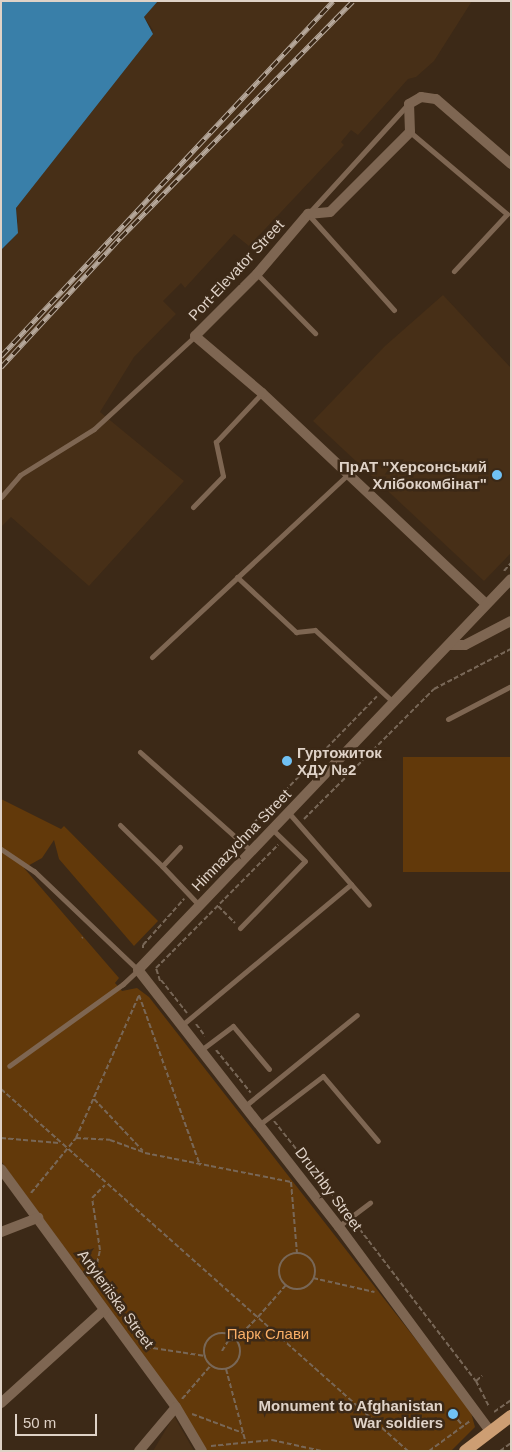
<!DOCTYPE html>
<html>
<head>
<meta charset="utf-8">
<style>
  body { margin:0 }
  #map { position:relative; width:512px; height:1452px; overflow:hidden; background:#3c2917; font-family:Helvetica,sans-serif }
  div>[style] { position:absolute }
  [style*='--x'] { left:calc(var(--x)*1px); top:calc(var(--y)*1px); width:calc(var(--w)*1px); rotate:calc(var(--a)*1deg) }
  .built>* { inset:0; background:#472f17 }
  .green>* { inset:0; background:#62390a; transform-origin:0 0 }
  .water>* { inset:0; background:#397fa9 }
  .path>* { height:2px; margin-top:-1px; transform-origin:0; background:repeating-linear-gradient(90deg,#786757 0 5px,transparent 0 7.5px) }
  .path>.ring { margin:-1px; padding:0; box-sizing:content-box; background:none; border:2px solid #786757; border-radius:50% }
  .service>* { height:5px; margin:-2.5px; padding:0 2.5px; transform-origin:2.5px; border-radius:2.5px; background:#7e6652 }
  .minor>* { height:10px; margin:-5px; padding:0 5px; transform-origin:5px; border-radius:5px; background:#7e6652 }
  .tertiary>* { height:10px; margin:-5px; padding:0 5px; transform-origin:5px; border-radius:5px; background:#7e6652 }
  .primary>* { height:12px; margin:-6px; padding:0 6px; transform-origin:6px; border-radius:6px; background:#cd9e73 }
  .rail>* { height:5px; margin-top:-2.5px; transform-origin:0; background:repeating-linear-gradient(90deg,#3c2917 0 9px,#b6a89b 0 18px); box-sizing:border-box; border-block:1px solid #b6a89b }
  .dots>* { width:14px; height:14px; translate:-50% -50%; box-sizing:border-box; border:2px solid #3c2917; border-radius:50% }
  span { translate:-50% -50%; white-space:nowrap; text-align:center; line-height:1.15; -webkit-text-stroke:5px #3c2917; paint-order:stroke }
  .street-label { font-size:15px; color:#dfd2c7 }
  .poi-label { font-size:15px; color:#dfd2c7; font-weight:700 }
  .right { translate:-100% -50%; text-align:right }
  .left { translate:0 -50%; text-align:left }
  .park-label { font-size:15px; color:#faaf67 }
  .frame { position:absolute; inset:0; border:2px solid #dfd2c7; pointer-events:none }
  .scale { position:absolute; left:15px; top:1414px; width:82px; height:22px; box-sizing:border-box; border:2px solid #dfd2c7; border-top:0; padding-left:6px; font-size:15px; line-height:18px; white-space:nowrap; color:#dfd2c7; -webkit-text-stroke:4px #3c2917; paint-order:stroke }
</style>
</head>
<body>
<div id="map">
  <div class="built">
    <i style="clip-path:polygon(158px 1px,472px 1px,434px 61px,416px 77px,408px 79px,358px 135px,351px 130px,341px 142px,344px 145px,249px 246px,234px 234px,185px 288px,181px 283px,163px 301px,176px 314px,134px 357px,100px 412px,184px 481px,89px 586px,11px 517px,1px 527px,1px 250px,10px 242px,18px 222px,16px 208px,153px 30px,144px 17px)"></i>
    <i style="clip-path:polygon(443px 295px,511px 368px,511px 553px,484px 581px,313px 421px,385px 346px)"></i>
    <i style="clip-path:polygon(174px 1416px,194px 1451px,153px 1451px)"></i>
  </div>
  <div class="green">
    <i style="left:511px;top:757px;width:115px;height:108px;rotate:90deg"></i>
    <i style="clip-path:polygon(1px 799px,61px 829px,64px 826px,158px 921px,134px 946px,59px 859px,54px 840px,42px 858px,24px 868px,119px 978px,115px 983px,122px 991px,137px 988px,149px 997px,470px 1409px,475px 1427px,451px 1451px,207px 1451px,178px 1404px,1px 1161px)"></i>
  </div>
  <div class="water">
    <i style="clip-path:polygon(1px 1px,158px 1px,144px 17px,153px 34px,16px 208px,18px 233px,1px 250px)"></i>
  </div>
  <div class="path">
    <i style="--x:504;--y:571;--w:11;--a:-49"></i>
    <i style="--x:304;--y:819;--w:184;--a:-45"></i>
    <i style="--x:434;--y:689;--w:87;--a:-27.5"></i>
    <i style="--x:243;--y:834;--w:192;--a:-45.8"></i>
    <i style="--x:194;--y:888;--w:58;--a:-47.8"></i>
    <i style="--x:218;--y:906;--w:24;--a:45"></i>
    <i style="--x:82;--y:938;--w:1;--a:-45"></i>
    <i style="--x:143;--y:948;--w:3;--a:-90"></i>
    <i style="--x:143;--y:945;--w:62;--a:-48.3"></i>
    <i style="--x:167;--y:957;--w:158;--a:-45.3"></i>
    <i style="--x:161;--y:980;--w:42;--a:51.8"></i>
    <i style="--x:160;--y:981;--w:14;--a:-107"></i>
    <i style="--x:156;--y:968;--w:16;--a:-45"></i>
    <i style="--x:139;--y:995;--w:181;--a:70.3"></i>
    <i style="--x:196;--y:1024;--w:15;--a:53"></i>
    <i style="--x:216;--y:1050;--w:55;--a:50.9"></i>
    <i style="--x:1;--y:1089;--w:545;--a:41.65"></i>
    <i style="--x:94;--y:1099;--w:71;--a:46.7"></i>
    <i style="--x:274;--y:1121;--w:116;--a:51.6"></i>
    <i style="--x:1;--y:1138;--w:58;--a:4.9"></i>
    <i style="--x:76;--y:1138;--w:34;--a:3"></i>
    <i style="--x:110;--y:1140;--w:37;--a:20"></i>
    <i style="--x:145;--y:1153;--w:149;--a:11.2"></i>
    <i style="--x:291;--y:1182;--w:71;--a:85.2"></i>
    <i style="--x:31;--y:1193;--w:71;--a:-50.7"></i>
    <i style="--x:76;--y:1138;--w:156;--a:-66.2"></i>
    <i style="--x:355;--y:1223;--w:199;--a:52.6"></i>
    <i style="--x:476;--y:1381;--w:29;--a:63"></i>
    <i class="ring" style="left:279px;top:1253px;width:34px;height:34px"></i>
    <i style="--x:94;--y:1278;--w:29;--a:-78"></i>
    <i style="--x:100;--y:1250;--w:53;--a:-98.7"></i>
    <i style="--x:92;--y:1198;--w:18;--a:-45"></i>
    <i style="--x:313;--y:1278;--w:63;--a:12.9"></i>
    <i class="ring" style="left:204px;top:1333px;width:34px;height:34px"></i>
    <i style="--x:146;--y:1347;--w:60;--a:8.7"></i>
    <i style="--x:222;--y:1351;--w:12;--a:-59"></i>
    <i style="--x:228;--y:1341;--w:8;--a:-14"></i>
    <i style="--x:236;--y:1339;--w:31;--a:-45"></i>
    <i style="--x:258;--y:1317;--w:43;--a:-48.8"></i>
    <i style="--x:226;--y:1369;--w:73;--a:75"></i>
    <i style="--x:476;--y:1381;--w:8;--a:-40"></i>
    <i style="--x:182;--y:1399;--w:45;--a:-49.5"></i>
    <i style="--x:494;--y:1412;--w:21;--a:-35"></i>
    <i style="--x:192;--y:1414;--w:54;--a:20.4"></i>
    <i style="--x:453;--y:1414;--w:16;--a:50"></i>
    <i style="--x:211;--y:1446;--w:61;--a:-5.6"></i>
    <i style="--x:272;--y:1440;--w:51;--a:12.4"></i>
    <i style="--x:429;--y:1451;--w:51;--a:-36.2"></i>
    <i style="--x:500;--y:1451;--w:14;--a:-36"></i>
  </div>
  <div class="service">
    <i style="--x:410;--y:132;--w:127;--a:40.2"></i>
    <i style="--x:507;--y:214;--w:78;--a:132.9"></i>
    <i style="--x:257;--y:274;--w:83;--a:45.5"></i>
    <i style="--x:394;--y:310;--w:129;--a:-131.9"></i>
    <i style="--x:308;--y:214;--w:149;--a:-47.7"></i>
    <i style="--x:1;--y:497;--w:29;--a:-49"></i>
    <i style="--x:20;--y:475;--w:87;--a:-31.9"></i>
    <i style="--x:94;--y:429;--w:137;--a:-42.6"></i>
    <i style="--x:193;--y:507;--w:43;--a:-45.9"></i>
    <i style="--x:223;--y:476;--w:35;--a:-102"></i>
    <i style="--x:216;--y:442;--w:67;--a:-46.8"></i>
    <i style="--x:237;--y:577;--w:81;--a:43"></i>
    <i style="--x:296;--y:632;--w:19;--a:-6"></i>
    <i style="--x:315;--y:630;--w:106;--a:42.7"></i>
    <i style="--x:152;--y:657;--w:268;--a:-43"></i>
    <i style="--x:448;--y:719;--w:71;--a:-27.6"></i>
    <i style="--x:140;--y:752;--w:149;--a:41.7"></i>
    <i style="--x:288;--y:812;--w:123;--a:48.9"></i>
    <i style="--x:120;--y:825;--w:59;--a:44.3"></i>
    <i style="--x:180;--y:847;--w:26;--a:133"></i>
    <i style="--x:162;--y:866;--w:54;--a:46.5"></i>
    <i style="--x:1;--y:849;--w:40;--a:34"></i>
    <i style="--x:34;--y:871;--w:144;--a:43.6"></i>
    <i style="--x:138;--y:970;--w:21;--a:137"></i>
    <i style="--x:123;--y:984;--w:140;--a:144.3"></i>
    <i style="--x:240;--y:928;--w:93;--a:-45.9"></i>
    <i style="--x:305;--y:861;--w:46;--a:-135.9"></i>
    <i style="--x:182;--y:1025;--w:220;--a:-39.8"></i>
    <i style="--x:201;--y:1050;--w:40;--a:-37"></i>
    <i style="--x:233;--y:1026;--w:56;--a:50.1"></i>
    <i style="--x:245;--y:1106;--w:144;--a:-39.1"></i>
    <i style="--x:260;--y:1124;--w:79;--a:-37.3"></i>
    <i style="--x:323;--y:1076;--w:85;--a:49.8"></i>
    <i style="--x:339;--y:1226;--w:39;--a:-37"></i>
  </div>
  <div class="minor">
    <i style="--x:486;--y:604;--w:308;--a:-136.7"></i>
    <i style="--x:262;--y:393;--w:88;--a:-139.6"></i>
    <i style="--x:195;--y:336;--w:88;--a:-45"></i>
    <i style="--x:257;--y:274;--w:79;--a:-49.6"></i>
    <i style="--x:308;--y:214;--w:22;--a:-5"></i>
    <i style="--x:330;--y:212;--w:113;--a:-45"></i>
    <i style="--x:410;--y:132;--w:28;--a:-92"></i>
    <i style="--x:409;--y:104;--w:14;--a:-30"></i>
    <i style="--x:421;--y:97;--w:15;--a:8"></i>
    <i style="--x:436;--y:99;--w:99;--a:40.9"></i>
    <i style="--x:449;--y:645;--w:16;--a:0"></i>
    <i style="--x:465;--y:645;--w:52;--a:-27.6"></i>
    <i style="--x:1;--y:1169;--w:295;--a:53.7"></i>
    <i style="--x:176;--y:1407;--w:51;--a:59.4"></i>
    <i style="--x:1;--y:1232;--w:40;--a:-21"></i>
    <i style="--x:1;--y:1403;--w:139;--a:-42.1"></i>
    <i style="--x:139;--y:1451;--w:57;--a:-49.9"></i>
  </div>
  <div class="tertiary">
    <i style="--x:490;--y:1431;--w:254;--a:-126.5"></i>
    <i style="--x:339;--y:1227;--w:326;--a:-128"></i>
    <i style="--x:138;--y:970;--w:540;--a:-46.35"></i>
  </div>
  <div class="primary">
    <i style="--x:465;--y:1451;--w:58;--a:-37.3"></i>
  </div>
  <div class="rail">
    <i style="--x:1;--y:356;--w:486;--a:-46.9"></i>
    <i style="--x:1;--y:367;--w:176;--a:-47.3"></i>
    <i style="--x:120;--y:238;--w:332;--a:-45.5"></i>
  </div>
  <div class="dots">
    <i style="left:497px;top:475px;background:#70c1f4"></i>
    <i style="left:287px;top:761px;background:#70c1f4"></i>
    <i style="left:453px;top:1414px;background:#70c1f4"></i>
  </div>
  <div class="street-label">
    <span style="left:236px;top:270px;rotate:-47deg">Port-Elevator Street</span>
    <span style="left:241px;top:840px;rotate:-46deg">Himnazychna Street</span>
    <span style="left:329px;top:1189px;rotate:53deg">Druzhby Street</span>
    <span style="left:116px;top:1299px;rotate:54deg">Artyleriiska Street</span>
  </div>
  <div class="poi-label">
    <span class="right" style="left:487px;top:475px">ПрАТ "Херсонський<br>Хлібокомбінат"</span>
    <span class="left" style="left:297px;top:761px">Гуртожиток<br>ХДУ №2</span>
    <span class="right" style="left:443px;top:1414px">Monument to Afghanistan<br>War soldiers</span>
  </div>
  <div class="park-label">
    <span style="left:268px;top:1334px">Парк Слави</span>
  </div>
  <div class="frame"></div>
  <div class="scale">50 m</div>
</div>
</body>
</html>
